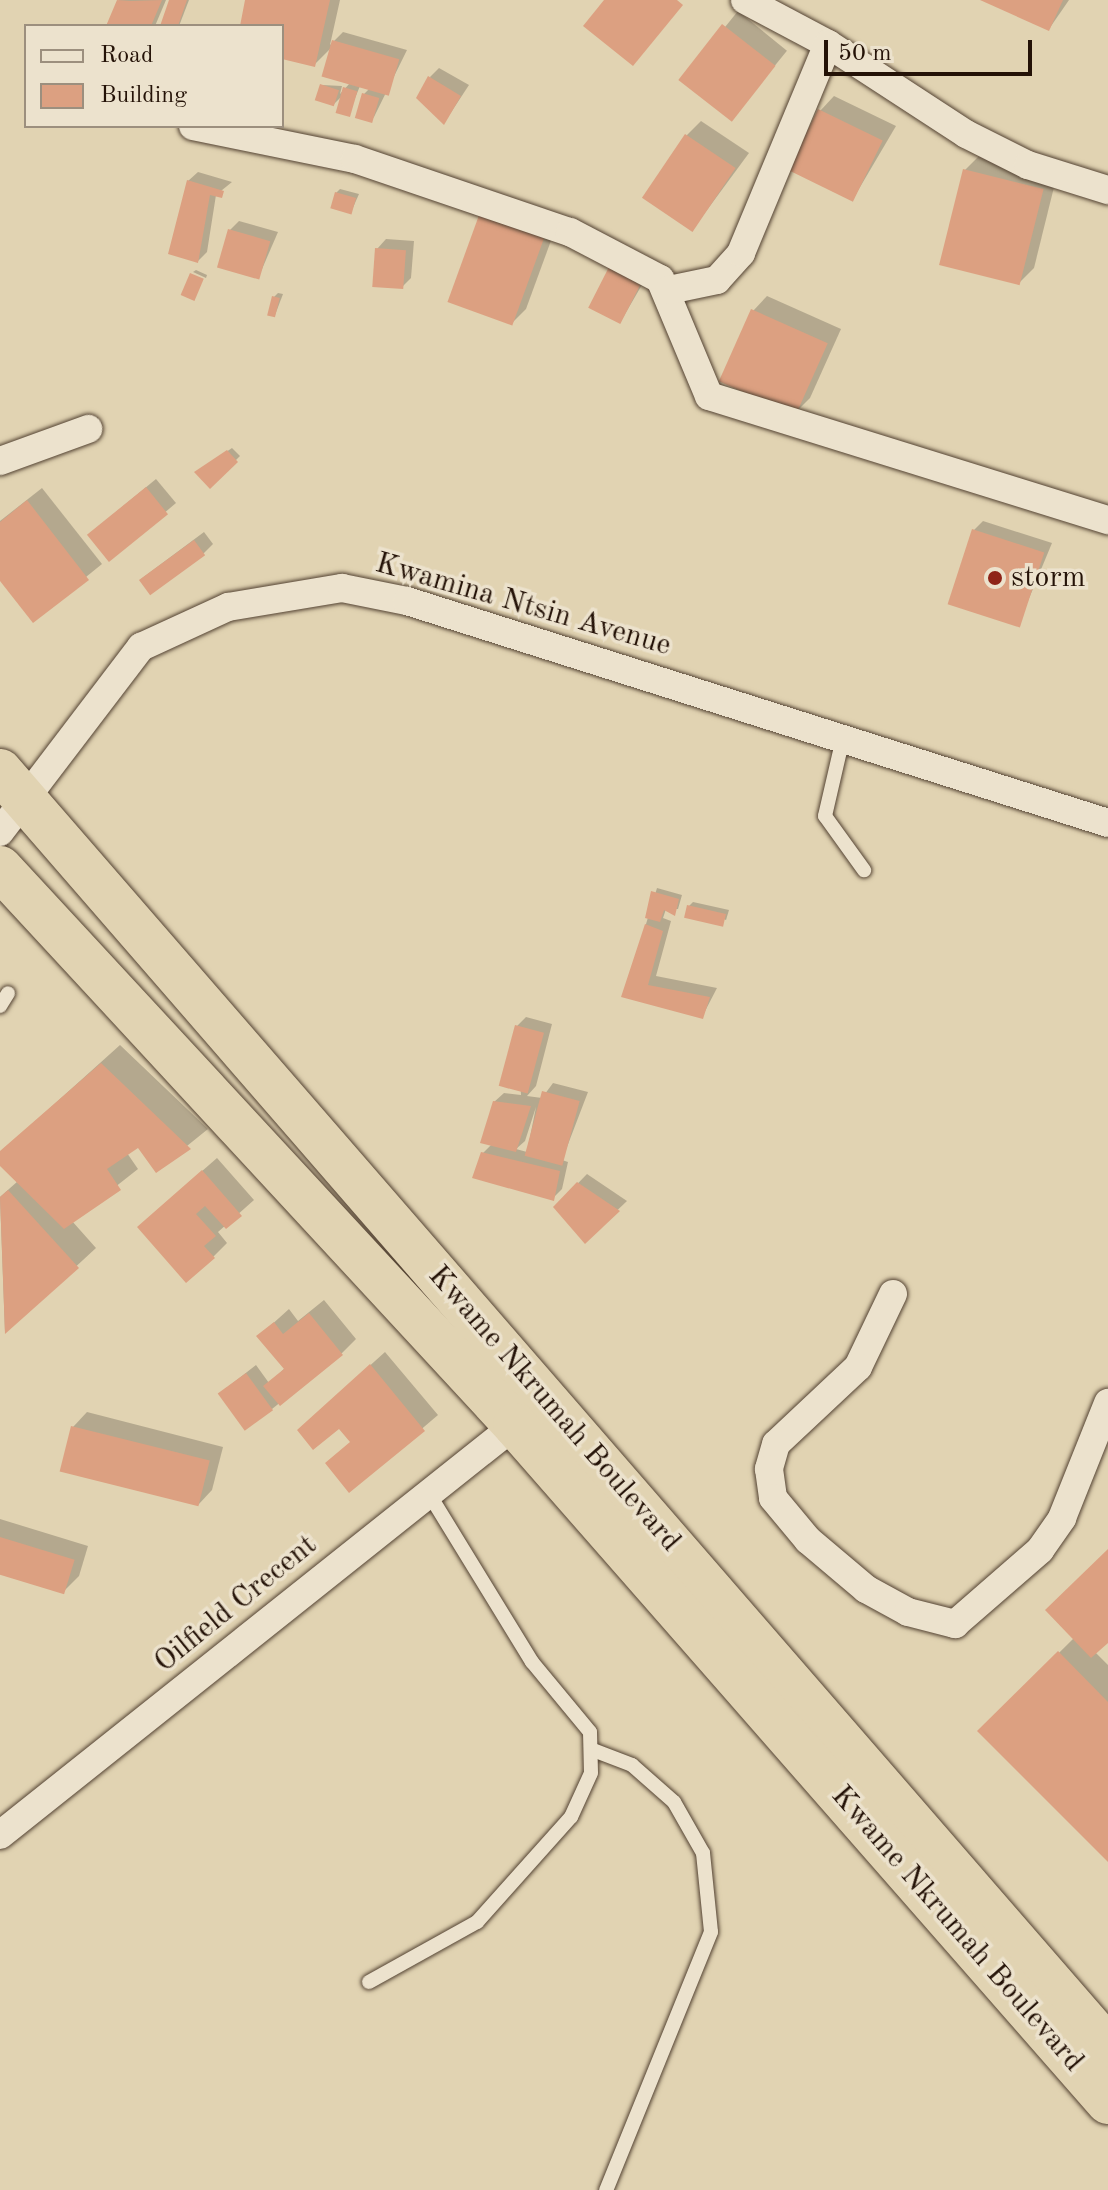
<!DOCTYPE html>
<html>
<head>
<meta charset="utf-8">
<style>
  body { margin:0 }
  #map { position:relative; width:1108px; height:2190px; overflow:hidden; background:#e1d3b2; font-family:"Old Standard TT",serif }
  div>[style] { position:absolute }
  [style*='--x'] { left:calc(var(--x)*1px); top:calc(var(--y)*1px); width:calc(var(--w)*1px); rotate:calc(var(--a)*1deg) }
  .shadow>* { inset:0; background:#0003; transform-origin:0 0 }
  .building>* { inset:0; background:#dca081; transform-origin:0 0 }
  .roads { filter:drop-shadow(0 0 2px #534232) drop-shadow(0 0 2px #534232) }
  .lane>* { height:14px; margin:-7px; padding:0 7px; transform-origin:7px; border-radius:7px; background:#ece2cd }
  .street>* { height:28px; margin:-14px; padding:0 14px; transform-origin:14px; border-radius:14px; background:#ece2cd }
  .highway>* { height:44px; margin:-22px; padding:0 22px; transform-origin:22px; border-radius:22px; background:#e1d3b2 }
  .dots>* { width:22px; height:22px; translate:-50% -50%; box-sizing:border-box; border:4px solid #ece2cd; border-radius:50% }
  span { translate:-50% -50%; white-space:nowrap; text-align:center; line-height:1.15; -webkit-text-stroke:7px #ece2cd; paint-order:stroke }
  .poi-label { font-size:30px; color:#241207 }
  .left { translate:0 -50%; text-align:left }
  .street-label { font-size:30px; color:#241207 }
  .legend { position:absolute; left:24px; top:24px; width:260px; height:104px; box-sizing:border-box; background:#ece2cd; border:2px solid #9c8f7e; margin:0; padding:10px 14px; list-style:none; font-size:24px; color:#241207 }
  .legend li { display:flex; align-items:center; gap:16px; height:40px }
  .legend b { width:40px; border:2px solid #9c8f7e }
  .scale { position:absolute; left:824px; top:40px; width:208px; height:36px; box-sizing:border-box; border:4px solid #241207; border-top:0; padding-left:10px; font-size:24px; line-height:28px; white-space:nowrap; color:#241207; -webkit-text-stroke:6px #ece2cd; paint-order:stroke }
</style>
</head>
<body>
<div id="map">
  <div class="shadow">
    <i style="clip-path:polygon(119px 0,166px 0,155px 26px,108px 26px)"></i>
    <i style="clip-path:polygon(171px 0,189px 0,179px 26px,162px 26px)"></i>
    <i style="clip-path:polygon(247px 0,340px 0,330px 45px,343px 32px,407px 50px,374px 117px,370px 121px,364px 94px,369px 89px,360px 86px,348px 115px,344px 94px,334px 104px,322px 85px,342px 86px,340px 94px,350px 83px,333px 46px,314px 65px,282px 57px,282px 26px,242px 26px)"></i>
    <i style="clip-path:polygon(985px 0,1069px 0,1049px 29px)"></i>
    <i style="left:738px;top:11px;width:63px;height:89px;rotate:39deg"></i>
    <i style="clip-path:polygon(439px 68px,469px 85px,444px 123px,430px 77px)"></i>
    <i style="clip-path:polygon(834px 96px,896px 126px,853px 199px,820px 111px)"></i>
    <i style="clip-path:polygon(701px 121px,749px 153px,693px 229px,687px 135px)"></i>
    <i style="clip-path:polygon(979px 156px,1057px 175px,1034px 268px,1019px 283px,965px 170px)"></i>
    <i style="clip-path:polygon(198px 172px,232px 182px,216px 195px,207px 252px,198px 261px,188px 181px)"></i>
    <i style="clip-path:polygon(340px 189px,359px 194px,351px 212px,336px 193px)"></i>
    <i style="clip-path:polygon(560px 216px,526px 309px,512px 323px,450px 301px)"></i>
    <i style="clip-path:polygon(239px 221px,278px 232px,259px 276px,230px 230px)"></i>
    <i style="clip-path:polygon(386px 239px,414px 241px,411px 278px,402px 287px,377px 249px)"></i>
    <i style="clip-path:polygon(650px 271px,621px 321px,592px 307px)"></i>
    <i style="clip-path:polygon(193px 272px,196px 270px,207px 275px,206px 278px)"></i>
    <i style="clip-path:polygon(278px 293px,283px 294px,275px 315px,274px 297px)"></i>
    <i style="clip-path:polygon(767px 296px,841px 329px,810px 398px,796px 412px,753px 311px)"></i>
    <i style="clip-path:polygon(232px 448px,240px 456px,210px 486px,197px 472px)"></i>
    <i style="clip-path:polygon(156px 479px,176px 503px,110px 559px,99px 526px)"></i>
    <i style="clip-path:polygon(42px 488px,102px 564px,33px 620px,0 578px,0 521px)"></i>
    <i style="clip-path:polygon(983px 521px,1052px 543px,1018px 625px,974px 530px)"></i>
    <i style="clip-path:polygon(204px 532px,213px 544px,203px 554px,141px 579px)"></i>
    <i style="clip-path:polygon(657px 888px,682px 895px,678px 909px,666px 909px,663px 918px,671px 921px,656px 976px,717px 988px,702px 1017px,624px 996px)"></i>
    <i style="clip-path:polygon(693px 902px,729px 910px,726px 920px,689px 906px)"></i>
    <i style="clip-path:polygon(evenodd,526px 1017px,552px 1024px,536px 1086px,527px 1096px,542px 1098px,553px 1083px,588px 1092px,562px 1160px,568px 1162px,562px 1189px,553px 1198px,483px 1153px,492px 1144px,494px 1102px,504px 1093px,521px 1095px,517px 1026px,526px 1017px,536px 1107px,527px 1152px,516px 1149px,525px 1141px,536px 1107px)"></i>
    <i style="clip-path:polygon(120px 1045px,208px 1129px,156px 1171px,138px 1145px,127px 1153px,138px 1169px,72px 1221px,96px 1248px,5px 1332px,0 1197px,18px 1181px,0 1153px)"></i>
    <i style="clip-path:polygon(217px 1158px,254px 1200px,218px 1232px,227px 1243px,213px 1257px,154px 1213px)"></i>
    <i style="clip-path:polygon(587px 1174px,627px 1201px,585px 1241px,555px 1207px)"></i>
    <i style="clip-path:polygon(324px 1300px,356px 1339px,342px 1353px,272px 1409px,220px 1393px,256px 1365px,269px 1383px,285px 1368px,259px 1336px,289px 1309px,298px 1321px)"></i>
    <i style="clip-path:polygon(385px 1352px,438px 1415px,350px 1490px,352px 1441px,339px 1426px,314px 1416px)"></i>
    <i style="clip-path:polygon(87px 1412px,223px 1447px,212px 1490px,198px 1505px,73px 1427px)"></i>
    <i style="clip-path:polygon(0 1519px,88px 1546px,79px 1576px,64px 1591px,0 1571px)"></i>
    <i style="clip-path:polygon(1108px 1552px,1108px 1640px,1095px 1652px,1108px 1665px,1108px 1859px,980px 1731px,1074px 1638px)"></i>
  </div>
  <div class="building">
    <i style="clip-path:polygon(117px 0,131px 1px,162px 0,151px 26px,106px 26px)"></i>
    <i style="clip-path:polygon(169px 0,187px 0,178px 26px,160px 26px)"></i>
    <i style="clip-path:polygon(245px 0,330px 0,315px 67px,282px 59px,282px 26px,240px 26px)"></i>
    <i style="clip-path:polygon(604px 0,677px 0,683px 5px,633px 66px,583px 26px)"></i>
    <i style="clip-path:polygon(980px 0,1063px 0,1049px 31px)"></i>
    <i style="left:722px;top:24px;width:68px;height:71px;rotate:38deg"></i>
    <i style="left:332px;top:40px;width:70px;height:38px;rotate:16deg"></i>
    <i style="clip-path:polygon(428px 76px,461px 96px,444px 125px,416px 98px)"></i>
    <i style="left:320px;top:84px;width:20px;height:17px;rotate:18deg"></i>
    <i style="left:343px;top:87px;width:15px;height:27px;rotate:16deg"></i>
    <i style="left:362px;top:93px;width:18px;height:26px;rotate:16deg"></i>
    <i style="left:818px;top:109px;width:72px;height:68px;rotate:26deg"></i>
    <i style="left:685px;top:134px;width:61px;height:77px;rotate:34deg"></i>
    <i style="left:963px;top:169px;width:83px;height:99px;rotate:14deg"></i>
    <i style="clip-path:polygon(187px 180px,224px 191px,222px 198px,210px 195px,198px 263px,168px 254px)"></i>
    <i style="left:335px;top:192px;width:22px;height:17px;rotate:16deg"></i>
    <i style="left:482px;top:207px;width:69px;height:101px;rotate:20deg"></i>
    <i style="left:228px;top:229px;width:44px;height:40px;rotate:16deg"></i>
    <i style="left:375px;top:248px;width:31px;height:39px;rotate:4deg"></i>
    <i style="left:610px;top:265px;width:36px;height:48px;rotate:27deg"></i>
    <i style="left:190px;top:273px;width:15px;height:24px;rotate:23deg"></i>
    <i style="left:272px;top:296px;width:8px;height:20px;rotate:14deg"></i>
    <i style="left:751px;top:309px;width:84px;height:79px;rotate:24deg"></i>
    <i style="clip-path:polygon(227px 450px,238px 462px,210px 489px,194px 472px)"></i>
    <i style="left:146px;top:487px;width:35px;height:76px;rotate:51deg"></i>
    <i style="clip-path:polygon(27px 500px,89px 580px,33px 623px,0 581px,0 522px)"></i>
    <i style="left:972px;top:529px;width:76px;height:79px;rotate:18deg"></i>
    <i style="left:194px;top:540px;width:19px;height:68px;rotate:54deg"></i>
    <i style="clip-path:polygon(651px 891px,679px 899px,675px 916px,664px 910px,660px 922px,645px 918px)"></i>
    <i style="left:687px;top:905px;width:40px;height:13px;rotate:13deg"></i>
    <i style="clip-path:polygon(645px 924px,663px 931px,648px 985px,710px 997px,703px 1019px,621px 997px)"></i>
    <i style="left:515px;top:1025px;width:30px;height:63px;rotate:15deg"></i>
    <i style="clip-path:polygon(101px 1063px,191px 1149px,156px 1173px,138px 1148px,107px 1169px,121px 1190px,64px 1229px,0 1166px,0 1151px)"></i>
    <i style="left:542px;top:1091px;width:39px;height:67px;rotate:15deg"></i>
    <i style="clip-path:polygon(493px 1101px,531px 1106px,516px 1152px,480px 1143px)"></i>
    <i style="clip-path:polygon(481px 1152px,560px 1171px,554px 1201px,472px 1178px)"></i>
    <i style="clip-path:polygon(202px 1170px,242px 1216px,226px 1229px,205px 1206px,196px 1214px,216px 1236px,204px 1246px,215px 1258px,186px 1283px,137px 1227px)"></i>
    <i style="clip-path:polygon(577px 1182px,620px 1211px,585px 1244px,553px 1207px)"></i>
    <i style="clip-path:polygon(8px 1190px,79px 1268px,5px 1334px,0 1197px)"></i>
    <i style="clip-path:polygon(309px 1313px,343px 1355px,280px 1406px,263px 1386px,284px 1369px,256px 1336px,274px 1322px,283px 1334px)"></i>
    <i style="clip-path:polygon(370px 1364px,425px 1431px,349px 1493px,325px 1463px,350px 1442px,339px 1429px,313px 1450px,297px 1430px)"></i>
    <i style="left:246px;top:1373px;width:46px;height:35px;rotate:54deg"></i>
    <i style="left:71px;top:1426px;width:143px;height:47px;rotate:14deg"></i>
    <i style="left:0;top:1537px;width:78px;height:36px;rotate:17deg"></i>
    <i style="clip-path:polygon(1108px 1549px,1108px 1643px,1091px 1658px,1045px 1610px)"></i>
    <i style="clip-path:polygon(1058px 1651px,1108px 1702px,1108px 1862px,977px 1731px)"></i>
  </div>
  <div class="roads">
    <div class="lane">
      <i style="--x:843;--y:738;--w:80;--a:103"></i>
      <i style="--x:825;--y:816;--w:67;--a:54.2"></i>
      <i style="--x:0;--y:1006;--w:15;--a:-58"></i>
      <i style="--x:593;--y:1750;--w:42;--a:21"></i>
      <i style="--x:632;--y:1765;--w:56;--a:41.4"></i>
      <i style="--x:674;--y:1802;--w:59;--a:60.4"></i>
      <i style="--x:703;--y:1853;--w:79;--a:84.2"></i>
      <i style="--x:711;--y:1932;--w:279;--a:112.1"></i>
      <i style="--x:369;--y:1982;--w:124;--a:-29.1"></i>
      <i style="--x:477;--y:1922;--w:141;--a:-48.2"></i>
      <i style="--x:571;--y:1817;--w:48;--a:-65.6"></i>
      <i style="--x:591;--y:1773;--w:41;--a:-91.4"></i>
      <i style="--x:590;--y:1732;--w:91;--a:-129.6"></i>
      <i style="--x:532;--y:1662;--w:197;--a:-121.5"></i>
    </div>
    <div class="street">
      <i style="--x:745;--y:0;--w:94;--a:27.9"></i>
      <i style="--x:828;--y:44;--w:165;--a:33.1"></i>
      <i style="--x:966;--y:134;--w:69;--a:26.6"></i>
      <i style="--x:1028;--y:165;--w:84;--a:17.4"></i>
      <i style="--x:193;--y:126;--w:165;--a:11.5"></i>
      <i style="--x:355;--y:159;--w:227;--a:18.8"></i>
      <i style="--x:570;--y:232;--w:102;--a:27.6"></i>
      <i style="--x:660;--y:279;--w:127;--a:67.3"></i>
      <i style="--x:709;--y:396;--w:418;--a:17.3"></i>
      <i style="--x:669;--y:290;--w:49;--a:-11.8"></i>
      <i style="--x:717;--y:280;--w:36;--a:-48"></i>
      <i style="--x:741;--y:253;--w:226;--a:-67.4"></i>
      <i style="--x:0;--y:461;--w:94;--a:-20"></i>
      <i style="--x:0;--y:832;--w:233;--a:-52.7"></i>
      <i style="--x:141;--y:647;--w:96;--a:-24.7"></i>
      <i style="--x:228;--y:607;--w:116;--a:-9.5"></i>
      <i style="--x:342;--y:588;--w:66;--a:11.3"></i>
      <i style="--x:407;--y:601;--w:735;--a:17.57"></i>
      <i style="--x:893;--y:1294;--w:81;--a:115.6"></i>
      <i style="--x:858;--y:1367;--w:112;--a:136.8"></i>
      <i style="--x:776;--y:1444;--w:26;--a:106"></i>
      <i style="--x:769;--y:1469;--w:29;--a:82"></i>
      <i style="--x:773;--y:1498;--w:55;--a:50.2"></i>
      <i style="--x:808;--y:1540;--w:76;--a:40.2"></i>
      <i style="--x:866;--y:1589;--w:48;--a:28.7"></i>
      <i style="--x:908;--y:1612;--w:49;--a:14.3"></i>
      <i style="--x:955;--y:1624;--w:113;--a:-41"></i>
      <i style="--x:1040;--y:1550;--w:39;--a:-55"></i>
      <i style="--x:1062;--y:1518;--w:124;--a:-68.2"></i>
      <i style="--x:0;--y:1835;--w:658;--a:-38.52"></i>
    </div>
    <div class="highway">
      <i style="--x:0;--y:771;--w:1691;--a:49.05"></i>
      <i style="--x:0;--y:868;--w:759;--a:47.24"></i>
      <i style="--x:515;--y:1425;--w:900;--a:48.78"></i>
    </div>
  </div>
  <div class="dots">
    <i style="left:995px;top:578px;background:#8f2418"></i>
  </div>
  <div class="poi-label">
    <span class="left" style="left:1011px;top:578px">storm</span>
  </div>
  <div class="street-label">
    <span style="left:523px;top:605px;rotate:16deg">Kwamina Ntsin Avenue</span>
    <span style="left:554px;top:1409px;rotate:49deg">Kwame Nkrumah Boulevard</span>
    <span style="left:236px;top:1604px;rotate:-39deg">Oilfield Crecent</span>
    <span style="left:957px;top:1929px;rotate:49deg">Kwame Nkrumah Boulevard</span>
  </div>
  <ul class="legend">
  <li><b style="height:10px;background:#ece2cd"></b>Road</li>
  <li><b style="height:22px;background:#dca081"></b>Building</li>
  </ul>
  <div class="scale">50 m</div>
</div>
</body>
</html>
